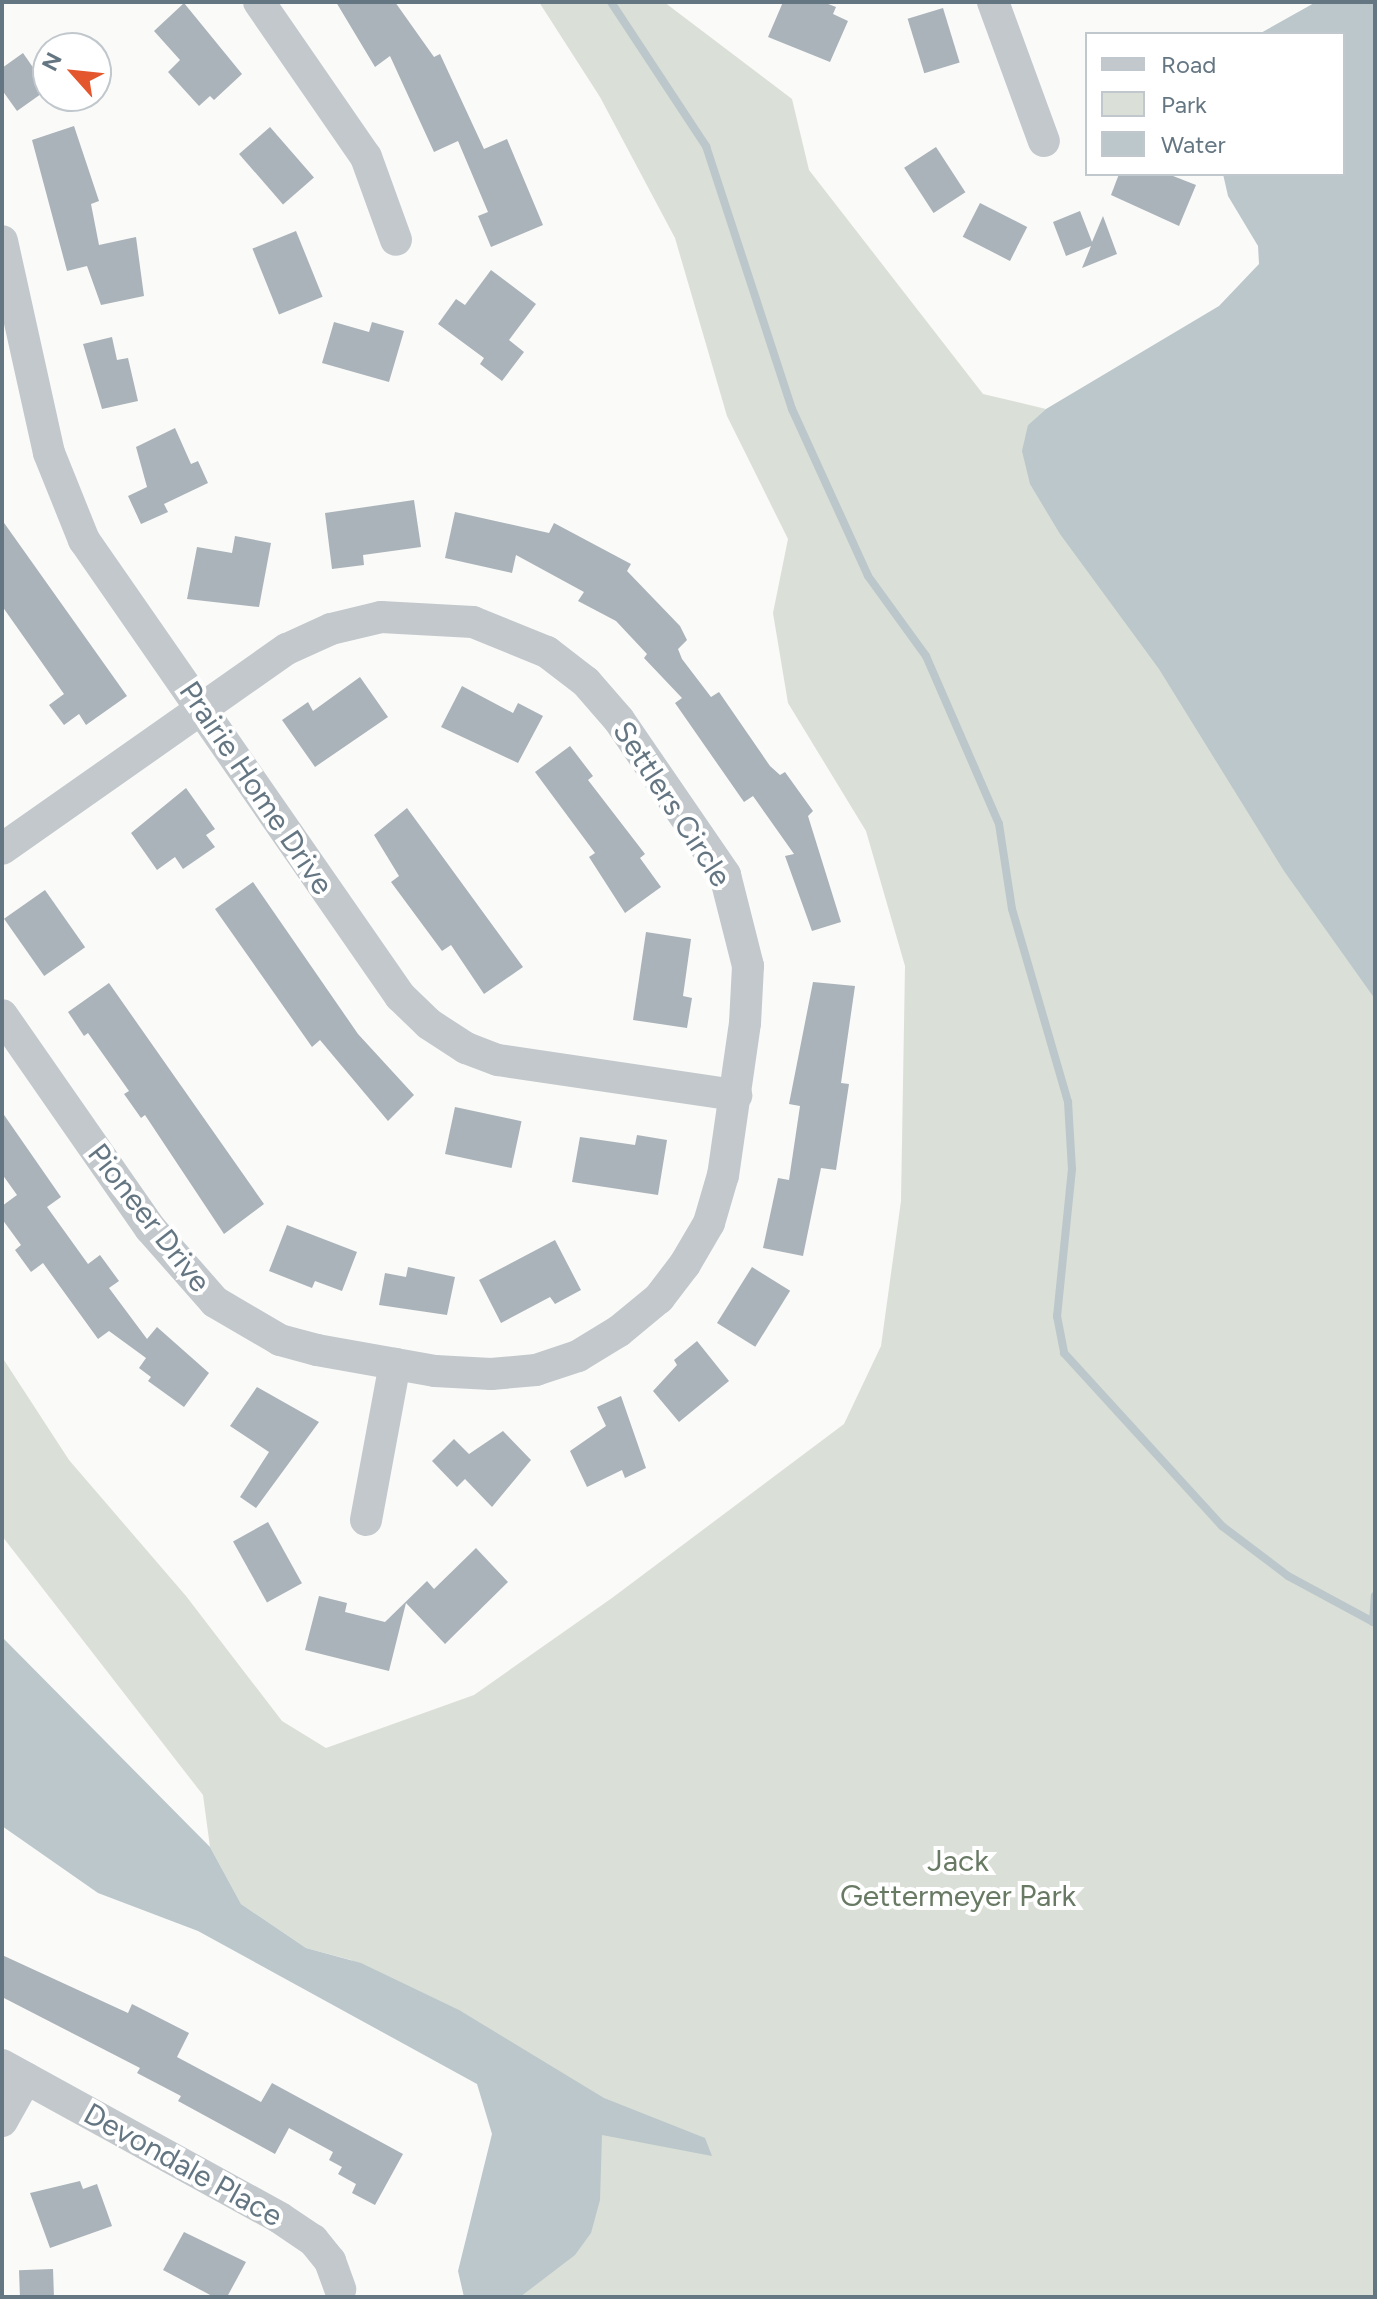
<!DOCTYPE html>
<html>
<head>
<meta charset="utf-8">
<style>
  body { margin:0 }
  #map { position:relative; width:1377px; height:2299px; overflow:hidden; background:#fafaf8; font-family:Figtree,sans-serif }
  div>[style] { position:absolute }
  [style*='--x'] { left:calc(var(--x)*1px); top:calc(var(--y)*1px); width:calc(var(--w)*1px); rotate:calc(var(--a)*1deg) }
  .green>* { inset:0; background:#dadfd7 }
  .water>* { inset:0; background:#bbc7cb }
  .stream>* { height:8px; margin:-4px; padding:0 4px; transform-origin:4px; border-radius:4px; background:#bbc7cb }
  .building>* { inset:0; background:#aab3b9; transform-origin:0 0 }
  .minor>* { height:32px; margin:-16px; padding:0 16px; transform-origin:16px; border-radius:16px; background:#c3c8cc }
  span { translate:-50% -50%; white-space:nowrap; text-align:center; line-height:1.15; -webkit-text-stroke:8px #fff; paint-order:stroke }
  .street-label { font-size:30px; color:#657683 }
  .park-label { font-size:30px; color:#687a64 }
  .frame { position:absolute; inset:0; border:4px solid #657683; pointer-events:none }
  .legend { position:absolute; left:1085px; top:32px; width:260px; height:144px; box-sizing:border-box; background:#fff; border:2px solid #c1c8cd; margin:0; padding:10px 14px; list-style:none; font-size:24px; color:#657683 }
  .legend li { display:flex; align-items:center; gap:16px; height:40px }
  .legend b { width:40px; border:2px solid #c1c8cd }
  .north { position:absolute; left:32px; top:32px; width:80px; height:80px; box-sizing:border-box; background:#fff; border:2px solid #c1c8cd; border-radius:50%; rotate:297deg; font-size:22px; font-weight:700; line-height:32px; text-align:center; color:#657683 }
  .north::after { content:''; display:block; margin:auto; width:28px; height:36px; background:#e4572e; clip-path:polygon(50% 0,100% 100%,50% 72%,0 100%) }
</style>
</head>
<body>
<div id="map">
  <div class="green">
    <i style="clip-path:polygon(539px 2px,664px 2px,792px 99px,809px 170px,983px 394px,1046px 409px,1028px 425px,1375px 878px,1375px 2297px,520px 2297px,529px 2289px,582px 2116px,351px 1960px,306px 1948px,241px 1904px,210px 1847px,203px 1795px,2px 1536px,2px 1357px,69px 1460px,186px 1596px,282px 1721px,326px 1748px,474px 1695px,612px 1598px,844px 1424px,881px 1346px,901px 1201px,905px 966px,866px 831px,788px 703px,773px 613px,788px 539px,727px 416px,675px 238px,600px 97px)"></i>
  </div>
  <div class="water">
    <i style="clip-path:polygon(1316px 2px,1375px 2px,1375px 999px,1284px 871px,1159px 669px,1060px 534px,1030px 484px,1022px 451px,1028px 425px,1046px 409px,1219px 306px,1259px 264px,1258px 246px,1228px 196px,1223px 174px,1343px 174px,1343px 34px,1259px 34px)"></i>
    <i style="clip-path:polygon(2px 1637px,210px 1847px,241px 1904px,306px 1948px,361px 1963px,459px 2010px,604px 2098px,705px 2138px,712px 2156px,602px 2135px,600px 2200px,591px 2233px,575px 2255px,520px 2297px,464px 2297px,458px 2271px,492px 2134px,477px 2084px,198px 1931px,98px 1893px,2px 1826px)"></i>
  </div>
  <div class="stream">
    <i style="--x:611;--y:2;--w:173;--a:56.6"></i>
    <i style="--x:706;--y:146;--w:277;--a:71.9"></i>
    <i style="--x:792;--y:409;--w:183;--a:65.5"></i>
    <i style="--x:868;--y:576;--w:99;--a:54.1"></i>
    <i style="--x:926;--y:656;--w:183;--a:66.5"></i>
    <i style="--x:999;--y:824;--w:86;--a:81.3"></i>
    <i style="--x:1012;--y:909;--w:201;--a:73.8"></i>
    <i style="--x:1068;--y:1102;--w:67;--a:86.6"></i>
    <i style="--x:1072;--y:1169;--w:148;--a:95.8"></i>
    <i style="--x:1057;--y:1316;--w:38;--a:79"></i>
    <i style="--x:1064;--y:1353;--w:234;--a:47.6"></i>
    <i style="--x:1222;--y:1526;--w:83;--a:37.1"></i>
    <i style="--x:1288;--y:1576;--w:99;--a:28.4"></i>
    <i style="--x:1373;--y:1622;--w:26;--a:-86"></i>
  </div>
  <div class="building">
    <i style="clip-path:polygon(336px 2px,395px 2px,434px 57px,440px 54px,484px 149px,507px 139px,543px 225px,491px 247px,478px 216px,488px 212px,458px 141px,434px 152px,390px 56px,375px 67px)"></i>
    <i style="clip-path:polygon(783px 2px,823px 2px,836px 7px,833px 14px,848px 21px,830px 62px,768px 37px)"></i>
    <i style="clip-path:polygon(184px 3px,242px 74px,214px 100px,210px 96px,199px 106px,168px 72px,180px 60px,154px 31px)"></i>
    <i style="left:943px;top:8px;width:57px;height:37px;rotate:73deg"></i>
    <i style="clip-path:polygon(23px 53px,48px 89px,17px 111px,2px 90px,2px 68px)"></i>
    <i style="clip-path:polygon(74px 126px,99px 201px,91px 204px,99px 245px,136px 237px,144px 296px,101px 305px,87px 266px,67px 271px,32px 140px)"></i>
    <i style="left:270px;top:127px;width:67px;height:41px;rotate:49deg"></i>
    <i style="left:936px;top:147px;width:54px;height:38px;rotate:57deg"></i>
    <i style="clip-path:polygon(1119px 174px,1168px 174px,1196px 185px,1179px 226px,1111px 195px)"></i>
    <i style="left:980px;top:203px;width:53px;height:38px;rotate:27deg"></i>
    <i style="clip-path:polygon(1080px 211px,1092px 242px,1103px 216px,1117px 254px,1082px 268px,1091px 246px,1066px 256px,1053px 222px)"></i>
    <i style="left:296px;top:231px;width:71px;height:47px;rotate:68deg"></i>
    <i style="clip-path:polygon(491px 270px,536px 304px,509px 340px,524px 352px,502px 381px,480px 364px,484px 358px,438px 324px,456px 299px,465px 305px)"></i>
    <i style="clip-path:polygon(334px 322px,369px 332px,372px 322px,404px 331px,389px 382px,322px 363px)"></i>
    <i style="clip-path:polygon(112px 337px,117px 360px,128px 358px,138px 401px,102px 409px,83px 344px)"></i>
    <i style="clip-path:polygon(175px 428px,191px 464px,198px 461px,208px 483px,164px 504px,168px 512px,141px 524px,128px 496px,147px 487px,136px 447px)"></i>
    <i style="clip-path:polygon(414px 500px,421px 547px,363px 555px,364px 565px,332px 569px,325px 513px)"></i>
    <i style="clip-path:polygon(455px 512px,549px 533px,554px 523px,631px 564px,627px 571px,680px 626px,687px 640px,678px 649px,682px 659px,711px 697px,719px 692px,770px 766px,780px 775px,785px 772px,813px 811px,808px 816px,841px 922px,812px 931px,785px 856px,794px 854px,753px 796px,744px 802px,675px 703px,682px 698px,644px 658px,647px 654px,616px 621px,578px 601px,584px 592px,516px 555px,512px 573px,445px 558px)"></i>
    <i style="clip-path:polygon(2px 520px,127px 696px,86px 725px,79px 714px,64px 725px,49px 705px,64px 694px,2px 606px)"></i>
    <i style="clip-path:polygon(235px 536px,271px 543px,259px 607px,187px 599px,197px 547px,232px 553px)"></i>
    <i style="clip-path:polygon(360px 677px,388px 717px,315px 767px,282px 720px,308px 702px,313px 711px)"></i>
    <i style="clip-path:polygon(462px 686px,513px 713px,518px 703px,543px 716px,518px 763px,441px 727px)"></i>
    <i style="clip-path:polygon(570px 746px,593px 776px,588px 780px,645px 854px,640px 858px,661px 887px,625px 913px,589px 857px,595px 853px,535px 772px)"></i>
    <i style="clip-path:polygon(186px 788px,215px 829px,206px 835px,215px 847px,183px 869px,175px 857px,157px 870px,131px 833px)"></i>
    <i style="clip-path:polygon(407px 808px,523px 967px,484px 994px,451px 945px,442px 951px,391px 882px,399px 876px,374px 835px)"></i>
    <i style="clip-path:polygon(253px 882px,358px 1034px,414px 1095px,388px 1121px,320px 1040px,312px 1047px,215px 909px)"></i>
    <i style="left:45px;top:890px;width:70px;height:50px;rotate:55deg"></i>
    <i style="clip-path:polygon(646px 932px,691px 939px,683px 996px,692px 998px,687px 1028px,633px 1020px)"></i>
    <i style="clip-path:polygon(813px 982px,855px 986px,841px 1083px,849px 1084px,836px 1170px,821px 1168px,803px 1256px,763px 1248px,778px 1178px,789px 1180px,800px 1106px,789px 1104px)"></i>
    <i style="clip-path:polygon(109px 983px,264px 1204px,224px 1234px,145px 1115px,141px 1118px,124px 1094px,129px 1091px,88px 1033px,84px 1036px,68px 1012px)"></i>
    <i style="left:455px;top:1107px;width:68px;height:48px;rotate:12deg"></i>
    <i style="clip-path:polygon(2px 1112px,61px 1197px,47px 1207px,88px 1264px,100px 1255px,119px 1281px,109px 1288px,147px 1339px,157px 1327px,209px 1373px,184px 1407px,148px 1381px,151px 1377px,139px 1368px,146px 1358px,109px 1331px,98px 1339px,43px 1263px,31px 1272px,15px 1250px,21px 1245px,2px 1219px,2px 1206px,17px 1195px,2px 1174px)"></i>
    <i style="clip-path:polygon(637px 1135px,667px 1140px,658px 1195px,572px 1182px,580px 1137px,635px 1145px)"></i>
    <i style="clip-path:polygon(287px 1225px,357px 1252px,342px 1291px,315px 1281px,312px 1288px,269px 1271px)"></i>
    <i style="clip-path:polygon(555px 1240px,581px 1290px,555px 1304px,550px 1297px,501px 1323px,479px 1280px)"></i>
    <i style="clip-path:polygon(408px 1267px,455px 1277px,447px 1315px,379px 1305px,385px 1273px,406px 1277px)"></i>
    <i style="left:752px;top:1267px;width:45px;height:66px;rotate:32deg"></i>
    <i style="clip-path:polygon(697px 1341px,729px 1381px,679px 1422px,653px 1391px,677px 1365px,674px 1360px)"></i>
    <i style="clip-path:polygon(257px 1387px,319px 1422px,256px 1508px,240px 1497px,269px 1452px,230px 1426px)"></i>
    <i style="clip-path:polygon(621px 1396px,646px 1468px,625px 1478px,622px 1470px,587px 1487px,570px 1451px,606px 1426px,597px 1407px)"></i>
    <i style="clip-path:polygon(503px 1431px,531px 1460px,492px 1507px,465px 1479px,457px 1487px,432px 1461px,454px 1439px,469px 1454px)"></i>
    <i style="left:268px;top:1522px;width:70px;height:40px;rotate:61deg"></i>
    <i style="clip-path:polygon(476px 1548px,508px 1582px,445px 1644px,406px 1603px,389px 1671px,305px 1650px,319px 1596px,347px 1603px,345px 1612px,385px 1622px,427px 1581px,434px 1589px)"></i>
    <i style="clip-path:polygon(2px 1955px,128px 2013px,132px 2004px,189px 2033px,177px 2057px,261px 2102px,272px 2083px,403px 2154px,375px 2205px,352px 2193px,356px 2184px,338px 2174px,342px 2167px,329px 2160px,333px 2152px,289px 2128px,275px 2154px,178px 2101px,181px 2096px,137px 2073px,140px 2068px,2px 1997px)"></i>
    <i style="clip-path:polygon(80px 2181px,83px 2189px,97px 2184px,112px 2226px,50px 2248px,30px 2193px)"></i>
    <i style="clip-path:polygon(184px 2232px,246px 2262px,227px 2297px,214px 2297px,163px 2270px)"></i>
    <i style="left:53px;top:2269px;width:28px;height:34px;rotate:88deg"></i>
  </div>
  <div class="minor">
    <i style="--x:259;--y:2;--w:188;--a:55.4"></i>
    <i style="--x:366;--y:157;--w:88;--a:70.1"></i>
    <i style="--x:993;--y:2;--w:148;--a:69.9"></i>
    <i style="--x:2;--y:241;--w:217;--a:77.5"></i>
    <i style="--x:49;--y:453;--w:94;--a:68.1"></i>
    <i style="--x:84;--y:540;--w:555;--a:55.28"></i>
    <i style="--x:400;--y:996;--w:40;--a:44"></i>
    <i style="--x:429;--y:1024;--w:44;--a:33"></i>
    <i style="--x:466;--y:1048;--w:34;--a:21"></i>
    <i style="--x:498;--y:1060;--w:241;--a:8.4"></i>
    <i style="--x:2;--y:849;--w:348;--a:-35.1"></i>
    <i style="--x:287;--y:649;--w:48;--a:-24.4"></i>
    <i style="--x:331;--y:629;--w:51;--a:-13.5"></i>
    <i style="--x:381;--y:617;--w:92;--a:3.1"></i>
    <i style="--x:473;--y:622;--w:80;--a:22.1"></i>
    <i style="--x:547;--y:652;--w:49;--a:37.6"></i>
    <i style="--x:586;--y:682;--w:50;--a:49"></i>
    <i style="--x:619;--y:720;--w:188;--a:55.6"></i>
    <i style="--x:725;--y:875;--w:94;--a:75.8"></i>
    <i style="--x:748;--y:966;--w:57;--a:93"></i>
    <i style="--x:745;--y:1023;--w:154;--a:98.2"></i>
    <i style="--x:723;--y:1175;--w:50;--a:106.3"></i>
    <i style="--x:709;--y:1223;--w:48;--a:120.3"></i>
    <i style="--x:685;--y:1264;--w:43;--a:127.4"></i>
    <i style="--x:659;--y:1298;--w:52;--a:140.5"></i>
    <i style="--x:619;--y:1331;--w:48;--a:148.6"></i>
    <i style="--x:578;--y:1356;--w:44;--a:161.6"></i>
    <i style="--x:536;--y:1370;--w:45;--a:174.9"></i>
    <i style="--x:491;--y:1374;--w:56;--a:-176.9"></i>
    <i style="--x:435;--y:1371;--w:120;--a:-169.9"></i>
    <i style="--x:317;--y:1350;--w:38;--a:-165"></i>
    <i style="--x:280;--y:1340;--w:75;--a:-149.7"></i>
    <i style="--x:215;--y:1302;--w:98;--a:-131.3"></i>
    <i style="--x:150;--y:1228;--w:259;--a:-124.8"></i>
    <i style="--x:366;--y:1520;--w:159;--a:-79.5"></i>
    <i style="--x:2;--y:2065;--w:317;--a:28.8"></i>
    <i style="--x:280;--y:2218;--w:40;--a:34"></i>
    <i style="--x:313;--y:2240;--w:27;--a:51"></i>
    <i style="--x:330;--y:2261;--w:30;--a:70"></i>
    <i style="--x:2;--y:2121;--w:49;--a:-60.8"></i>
  </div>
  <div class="street-label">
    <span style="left:256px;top:788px;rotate:56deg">Prairie Home Drive</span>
    <span style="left:672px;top:804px;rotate:57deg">Settlers Circle</span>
    <span style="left:149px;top:1218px;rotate:52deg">Pioneer Drive</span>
    <span style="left:183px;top:2165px;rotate:29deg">Devondale Place</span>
  </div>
  <div class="park-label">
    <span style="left:958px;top:1878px">Jack<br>Gettermeyer Park</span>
  </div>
  <div class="frame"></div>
  <ul class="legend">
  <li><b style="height:10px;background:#c3c8cc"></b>Road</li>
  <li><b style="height:22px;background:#dadfd7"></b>Park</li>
  <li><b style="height:22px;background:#bbc7cb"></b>Water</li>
  </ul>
  <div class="north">N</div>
</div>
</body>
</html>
